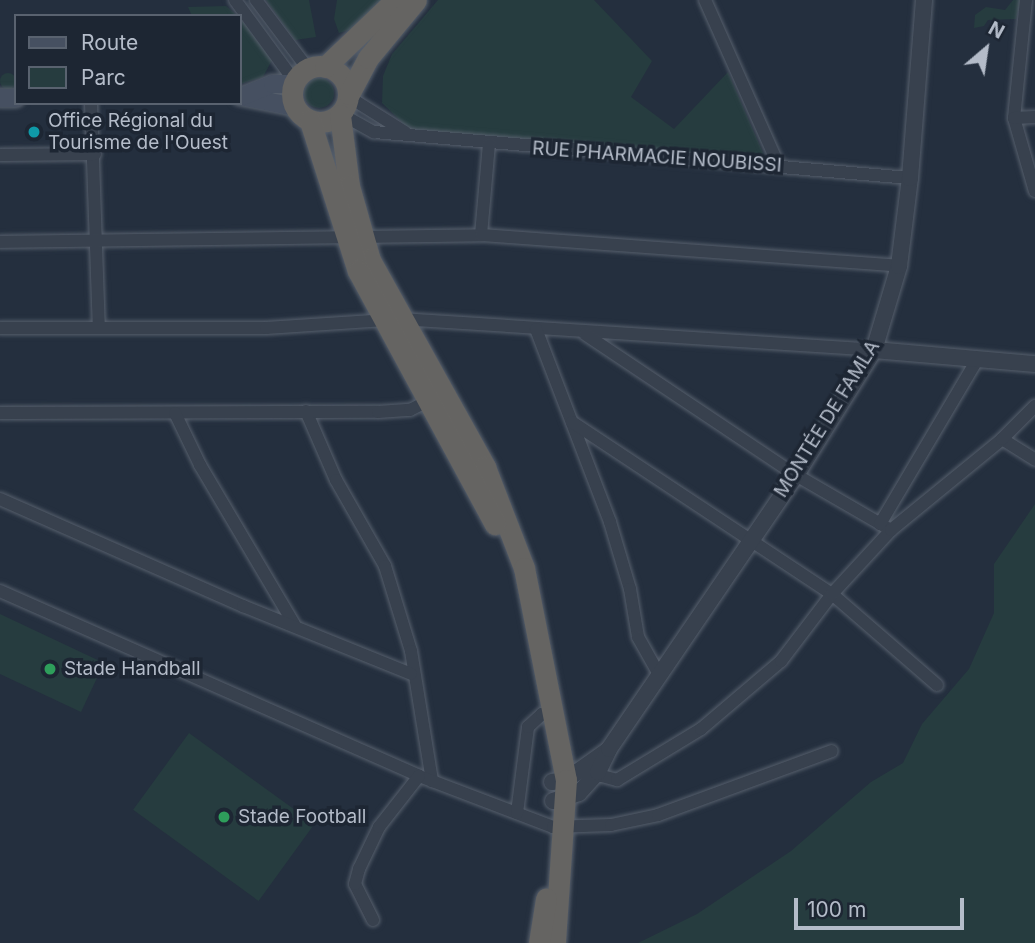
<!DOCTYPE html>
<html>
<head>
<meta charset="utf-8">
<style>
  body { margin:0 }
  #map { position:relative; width:1035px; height:943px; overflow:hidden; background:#242f3e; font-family:Inter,sans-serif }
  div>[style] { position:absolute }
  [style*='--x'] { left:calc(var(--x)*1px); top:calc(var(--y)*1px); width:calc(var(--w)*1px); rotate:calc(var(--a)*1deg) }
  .green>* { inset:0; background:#263c3f; transform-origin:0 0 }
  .round { border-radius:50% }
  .roads { filter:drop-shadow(0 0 2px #565f6c) drop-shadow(0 0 2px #565f6c) }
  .minor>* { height:12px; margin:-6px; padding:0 6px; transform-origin:6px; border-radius:6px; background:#38414e }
  .tertiary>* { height:16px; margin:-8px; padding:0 8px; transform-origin:8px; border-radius:8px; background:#38414e }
  .secondary>* { height:18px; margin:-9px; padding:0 9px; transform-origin:9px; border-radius:9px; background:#465061 }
  .trunk>* { height:21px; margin:-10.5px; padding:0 10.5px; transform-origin:10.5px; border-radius:10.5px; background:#656462 }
  .trunk>.ring { margin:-10.5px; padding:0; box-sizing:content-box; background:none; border:21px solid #656462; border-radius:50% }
  .dots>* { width:19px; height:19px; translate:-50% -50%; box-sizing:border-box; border:4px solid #1d2633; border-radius:50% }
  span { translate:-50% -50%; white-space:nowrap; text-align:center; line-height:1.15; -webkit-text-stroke:7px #1d2633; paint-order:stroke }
  .poi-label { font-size:19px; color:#b4bcc9 }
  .left { translate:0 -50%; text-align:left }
  .street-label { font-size:19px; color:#b4bcc9 }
  .legend { position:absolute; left:14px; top:14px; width:228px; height:91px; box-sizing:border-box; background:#1d2633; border:2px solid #59626f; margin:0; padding:9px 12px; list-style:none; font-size:21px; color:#b4bcc9 }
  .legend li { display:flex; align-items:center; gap:14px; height:35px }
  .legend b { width:35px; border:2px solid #59626f }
  .north { position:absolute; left:951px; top:14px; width:70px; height:70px; -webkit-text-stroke:5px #1d2633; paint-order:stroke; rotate:29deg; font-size:19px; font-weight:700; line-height:28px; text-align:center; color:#b4bcc9 }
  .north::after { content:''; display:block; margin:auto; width:24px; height:32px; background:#b4bcc9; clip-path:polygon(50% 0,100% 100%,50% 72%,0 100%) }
  .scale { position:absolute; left:794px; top:898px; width:170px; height:32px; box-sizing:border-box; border:4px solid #b4bcc9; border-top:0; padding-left:9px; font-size:21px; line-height:24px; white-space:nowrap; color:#b4bcc9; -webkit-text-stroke:5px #1d2633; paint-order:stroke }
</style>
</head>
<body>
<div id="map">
  <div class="green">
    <i style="clip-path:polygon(266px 0,309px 0,316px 37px,295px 40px)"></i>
    <i style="clip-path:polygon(337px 0,386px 0,352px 29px,339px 33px,334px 19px)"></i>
    <i style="clip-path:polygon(438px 0,594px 0,652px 61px,631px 97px,674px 129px,728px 72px,766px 160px,409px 129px,382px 103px,383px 76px,392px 54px)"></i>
    <i style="clip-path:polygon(1013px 0,1021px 0,1016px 19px,988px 20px,984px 26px,974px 28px,975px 15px,986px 7px,1005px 10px)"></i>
    <i style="clip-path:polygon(226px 6px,238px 16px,192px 16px,188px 7px)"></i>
    <i style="clip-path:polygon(240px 18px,272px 60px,263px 77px,240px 84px)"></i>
    <i class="round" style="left:0;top:73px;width:16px;height:16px"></i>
    <i class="round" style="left:304px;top:78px;width:30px;height:30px"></i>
    <i style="clip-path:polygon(1035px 504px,1035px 943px,638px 943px,697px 914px,791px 851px,871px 782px,903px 763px,922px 724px,969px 669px,994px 613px,994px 564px)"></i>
    <i style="clip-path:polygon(0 614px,104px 663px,81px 712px,0 674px)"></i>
    <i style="left:189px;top:733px;width:155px;height:95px;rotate:36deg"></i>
  </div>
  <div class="roads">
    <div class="minor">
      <i style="--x:235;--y:0;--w:102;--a:53.8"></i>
      <i style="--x:256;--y:0;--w:86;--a:53"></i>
      <i style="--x:705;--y:0;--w:182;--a:66"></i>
      <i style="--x:1026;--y:0;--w:119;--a:95.8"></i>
      <i style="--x:1014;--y:118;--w:76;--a:74"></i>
      <i style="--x:349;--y:97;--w:66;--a:32"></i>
      <i style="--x:91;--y:103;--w:224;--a:88"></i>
      <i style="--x:341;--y:114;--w:38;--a:29"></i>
      <i style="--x:374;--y:132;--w:538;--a:4.91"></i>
      <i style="--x:1014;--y:118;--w:21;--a:-3"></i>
      <i style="--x:0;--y:155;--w:95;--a:-0.6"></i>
      <i style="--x:481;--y:235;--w:91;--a:-85"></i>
      <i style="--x:0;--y:242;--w:481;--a:-0.8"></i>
      <i style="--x:481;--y:235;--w:419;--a:4.2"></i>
      <i style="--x:0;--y:328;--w:266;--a:0"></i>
      <i style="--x:266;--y:328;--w:134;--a:-3.8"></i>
      <i style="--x:400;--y:319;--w:475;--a:3.7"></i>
      <i style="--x:536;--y:329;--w:207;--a:69"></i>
      <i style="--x:610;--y:522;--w:70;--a:73.4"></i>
      <i style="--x:630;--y:589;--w:49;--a:80.5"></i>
      <i style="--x:638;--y:637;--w:45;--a:60.6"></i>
      <i style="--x:585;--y:334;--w:254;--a:33.8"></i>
      <i style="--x:796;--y:475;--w:110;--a:30.1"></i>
      <i style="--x:306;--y:411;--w:75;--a:66.5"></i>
      <i style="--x:336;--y:480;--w:99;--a:60.3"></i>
      <i style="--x:385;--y:566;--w:89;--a:73"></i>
      <i style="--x:411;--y:651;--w:132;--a:80.8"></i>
      <i style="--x:0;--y:413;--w:378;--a:-0.2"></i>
      <i style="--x:378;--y:412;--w:32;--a:-4"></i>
      <i style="--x:410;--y:410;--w:27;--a:-27"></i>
      <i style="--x:175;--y:413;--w:58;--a:64.3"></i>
      <i style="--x:200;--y:465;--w:185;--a:59.4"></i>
      <i style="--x:572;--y:422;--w:312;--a:33.5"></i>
      <i style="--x:832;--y:594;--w:139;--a:40.9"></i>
      <i style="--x:1002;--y:439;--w:39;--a:32"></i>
      <i style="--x:0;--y:499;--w:266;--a:23.8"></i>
      <i style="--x:243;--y:606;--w:181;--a:22"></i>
      <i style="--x:880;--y:524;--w:191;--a:-59.4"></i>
      <i style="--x:0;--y:591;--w:458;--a:23.8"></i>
      <i style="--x:419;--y:776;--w:143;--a:20.8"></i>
      <i style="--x:553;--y:827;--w:58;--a:-2"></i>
      <i style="--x:611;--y:825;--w:48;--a:-12"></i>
      <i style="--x:658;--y:815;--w:185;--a:-20.2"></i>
      <i style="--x:594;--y:766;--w:13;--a:51"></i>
      <i style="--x:602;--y:776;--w:16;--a:15"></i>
      <i style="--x:617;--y:780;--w:98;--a:-31.3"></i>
      <i style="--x:701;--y:729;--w:105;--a:-40.4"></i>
      <i style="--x:781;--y:661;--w:84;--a:-52.7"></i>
      <i style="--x:832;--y:594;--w:87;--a:-47.3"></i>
      <i style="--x:891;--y:530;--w:144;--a:-39.3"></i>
      <i style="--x:1002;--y:439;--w:47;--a:-45"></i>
      <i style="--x:517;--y:813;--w:87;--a:-82.7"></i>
      <i style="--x:528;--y:727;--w:19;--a:-43"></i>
      <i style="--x:542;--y:714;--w:13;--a:-4"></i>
      <i style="--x:373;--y:920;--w:40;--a:-116.6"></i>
      <i style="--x:355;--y:884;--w:16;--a:-75"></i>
      <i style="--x:359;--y:869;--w:47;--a:-64.5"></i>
      <i style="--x:379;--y:827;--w:65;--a:-51.9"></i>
    </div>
    <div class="tertiary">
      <i style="--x:874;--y:350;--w:162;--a:5"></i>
      <i style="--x:552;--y:782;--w:14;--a:-8"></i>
      <i style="--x:566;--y:780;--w:50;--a:-35.3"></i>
      <i style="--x:553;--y:801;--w:27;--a:-17"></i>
      <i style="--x:579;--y:793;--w:28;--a:-48"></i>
      <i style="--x:598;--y:772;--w:25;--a:-64"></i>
      <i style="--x:609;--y:749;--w:332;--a:-55.7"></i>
      <i style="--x:796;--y:475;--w:147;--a:-58"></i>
      <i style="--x:874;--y:350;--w:88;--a:-73.4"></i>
      <i style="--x:899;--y:266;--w:89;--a:-82.9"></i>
      <i style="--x:910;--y:178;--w:179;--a:-85.5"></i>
    </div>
    <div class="secondary">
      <i style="--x:240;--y:96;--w:56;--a:11.3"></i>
      <i style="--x:243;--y:96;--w:32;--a:-22"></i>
      <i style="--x:273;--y:84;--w:21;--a:0"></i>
      <i style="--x:0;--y:98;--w:16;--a:0"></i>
    </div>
    <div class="trunk">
      <i class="ring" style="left:292px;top:66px;width:35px;height:35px"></i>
      <i style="--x:325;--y:67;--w:97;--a:-43.7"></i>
      <i style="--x:349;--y:94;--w:41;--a:-62.2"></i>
      <i style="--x:368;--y:58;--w:75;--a:-50.4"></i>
      <i style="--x:340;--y:115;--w:72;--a:82.8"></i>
      <i style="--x:349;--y:186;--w:77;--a:74.2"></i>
      <i style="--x:370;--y:260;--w:237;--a:60.9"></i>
      <i style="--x:485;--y:467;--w:108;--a:68.9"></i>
      <i style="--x:524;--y:568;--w:216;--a:78.8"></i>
      <i style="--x:566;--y:780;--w:163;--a:93.9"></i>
      <i style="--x:310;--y:121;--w:157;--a:72.3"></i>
      <i style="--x:358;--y:271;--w:288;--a:61.6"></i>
      <i style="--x:539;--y:943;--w:45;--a:-81"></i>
    </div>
  </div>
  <div class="dots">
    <i style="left:34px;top:132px;background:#0f9aa8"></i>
    <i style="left:50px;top:669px;background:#2e9e5b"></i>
    <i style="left:224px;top:817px;background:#2e9e5b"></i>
  </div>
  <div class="poi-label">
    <span class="left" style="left:48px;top:132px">Office Régional du<br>Tourisme de l'Ouest</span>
    <span class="left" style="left:64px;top:669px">Stade Handball</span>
    <span class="left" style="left:238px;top:817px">Stade Football</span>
  </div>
  <div class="street-label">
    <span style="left:657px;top:157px;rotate:4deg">RUE PHARMACIE NOUBISSI</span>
    <span style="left:827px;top:419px;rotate:-58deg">MONTÉE DE FAMLA</span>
  </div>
  <ul class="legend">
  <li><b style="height:9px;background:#465061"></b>Route</li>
  <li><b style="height:19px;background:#263c3f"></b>Parc</li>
  </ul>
  <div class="north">N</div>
  <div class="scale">100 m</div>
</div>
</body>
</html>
